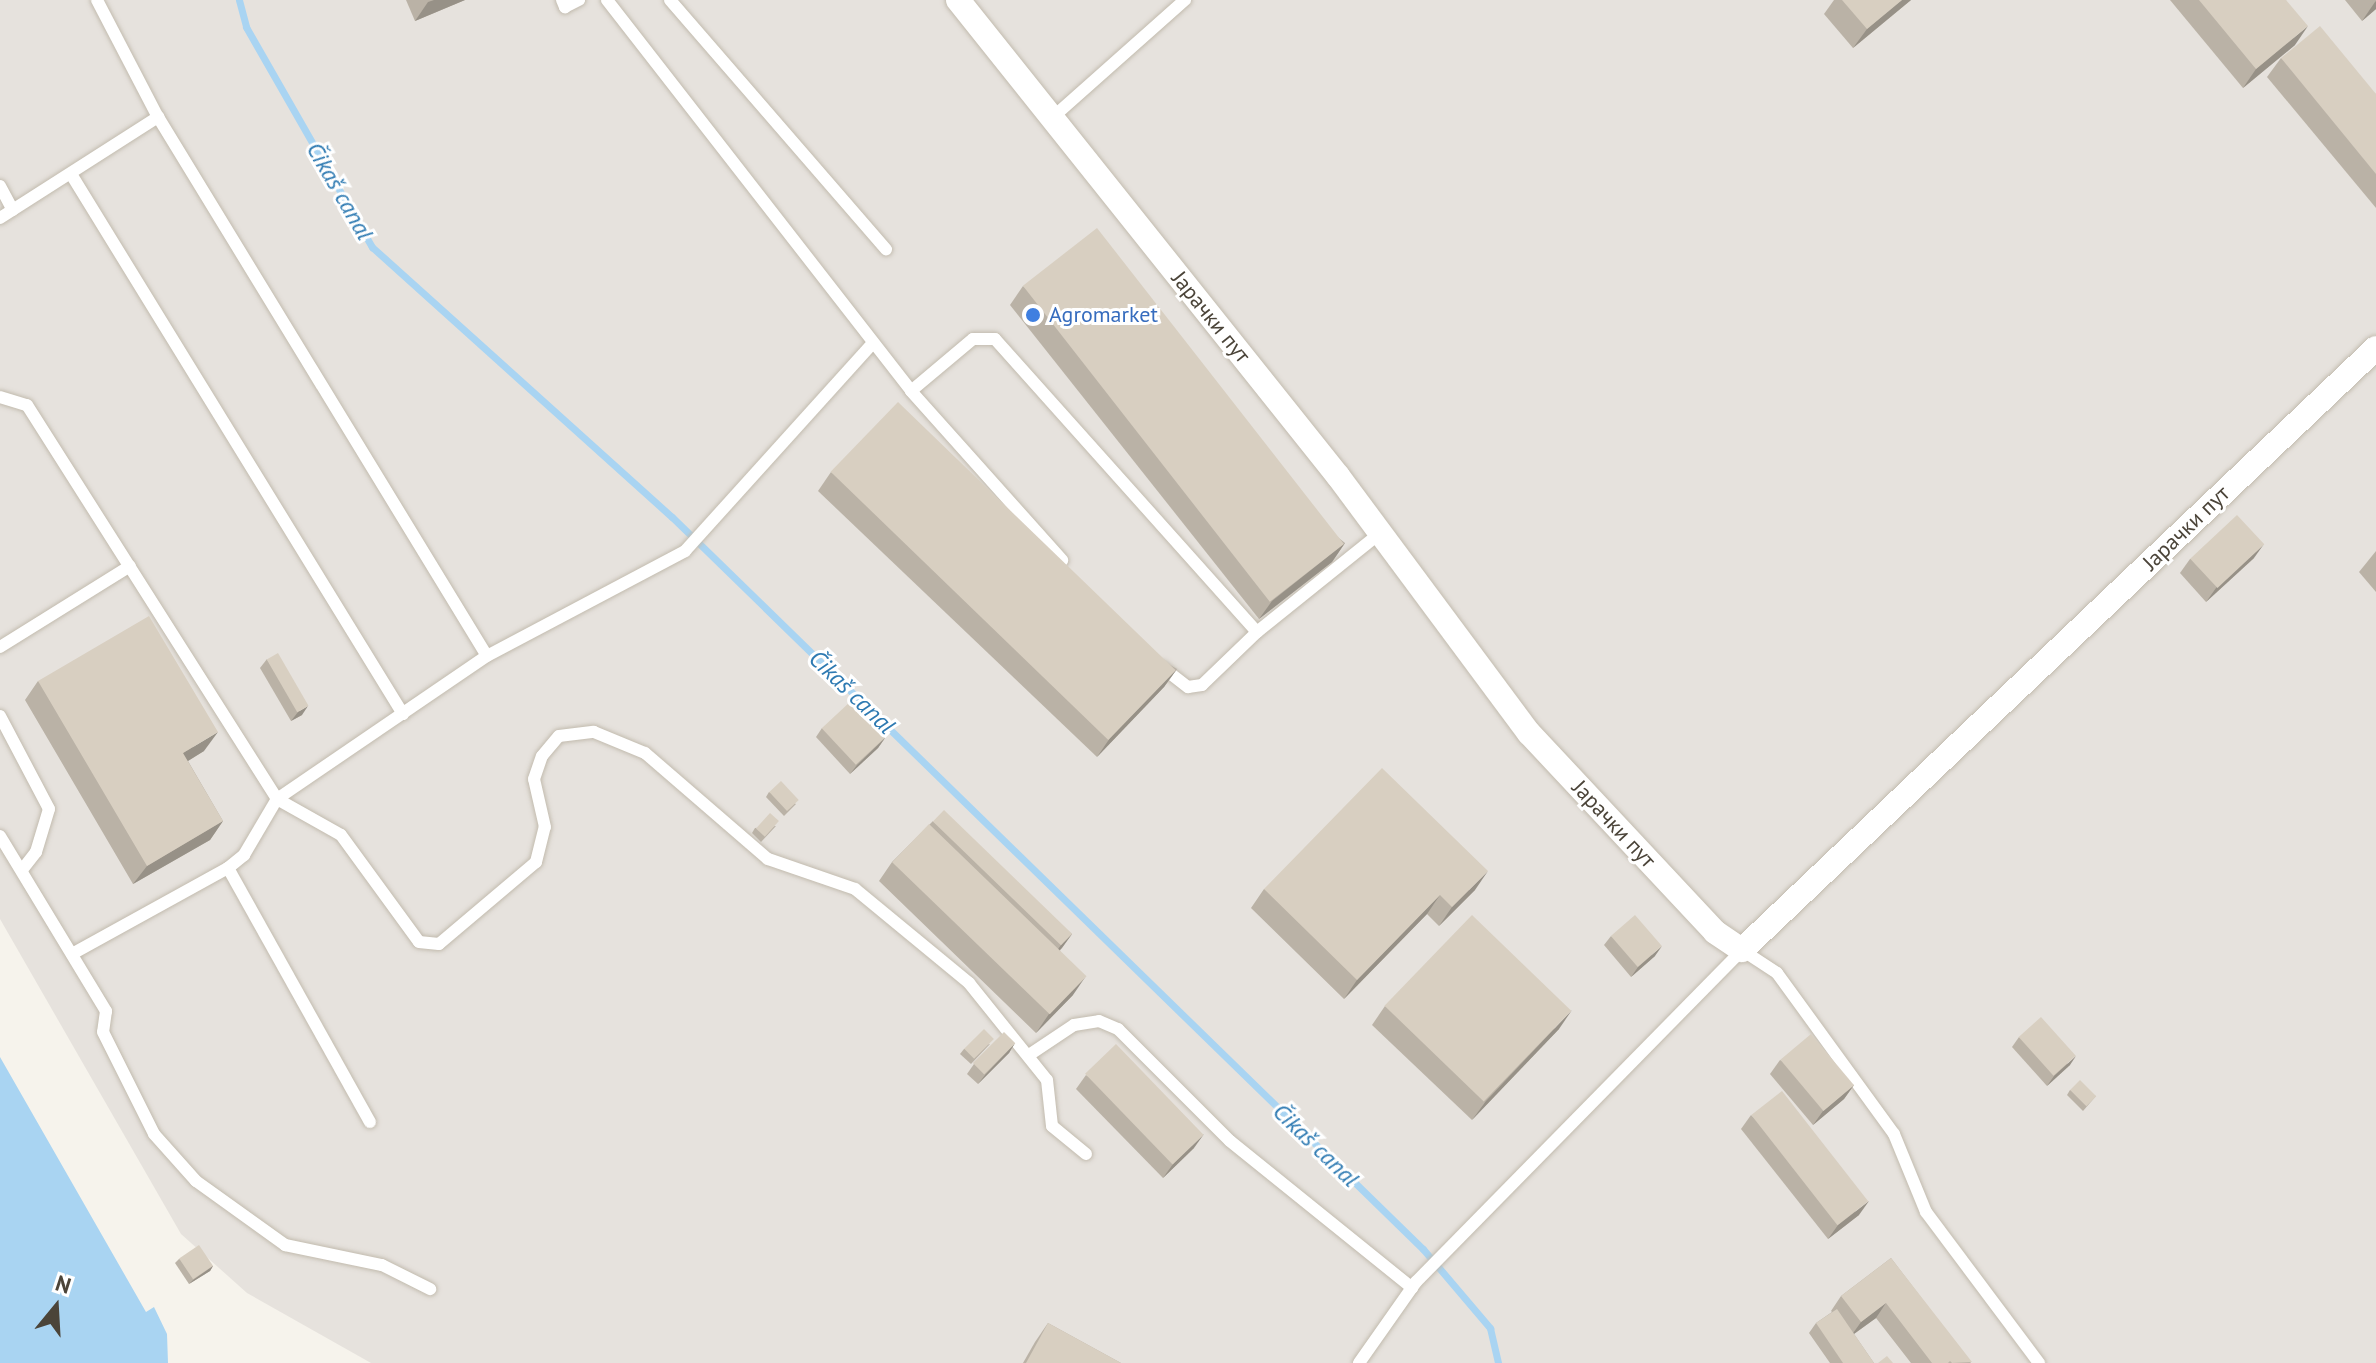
<!DOCTYPE html>
<html>
<head>
<meta charset="utf-8">
<style>
  body { margin:0 }
  #map { position:relative; width:2376px; height:1363px; overflow:hidden; background:#f6f3ec; font-family:"PT Sans",sans-serif }
  div>[style] { position:absolute }
  [style*='--x'] { left:calc(var(--x)*1px); top:calc(var(--y)*1px); width:calc(var(--w)*1px); rotate:calc(var(--a)*1deg) }
  .industrial>* { inset:0; background:#e6e2dd }
  .water>* { inset:0; background:#a9d4f2 }
  .stream>* { height:7px; margin:-3.5px; padding:0 3.5px; transform-origin:3.5px; border-radius:3.5px; background:#a9d4f2 }
  .roads { filter:drop-shadow(0 0 2px #c2bbae) drop-shadow(0 0 2px #c2bbae) }
  .lane>* { height:12px; margin:-6px; padding:0 6px; transform-origin:6px; border-radius:6px; background:#fff }
  .street>* { height:24px; margin:-12px; padding:0 12px; transform-origin:12px; border-radius:12px; background:#fff }
  .wall>* { inset:0; background:#bab2a6 }
  .shaded-wall>* { inset:0; background:#979187 }
  .building>* { inset:0; background:#d8cfc1; transform-origin:0 0 }
  .dots>* { width:22px; height:22px; translate:-50% -50%; box-sizing:border-box; border:4px solid #fff; border-radius:50% }
  span { translate:-50% -50%; white-space:nowrap; text-align:center; line-height:1.15; -webkit-text-stroke:6px #fff; paint-order:stroke }
  .shop-label { font-size:22px; color:#366cbe }
  .left { translate:0 -50%; text-align:left }
  .street-label { font-size:22px; color:#4b4439 }
  .water-label { font-size:24px; color:#2e7ab2; font-style:italic }
  .north { position:absolute; left:16px; top:1267px; width:80px; height:80px; -webkit-text-stroke:6px #fff; paint-order:stroke; rotate:18deg; font-size:22px; font-weight:700; line-height:32px; text-align:center; color:#4b4439 }
  .north::after { content:''; display:block; margin:auto; width:28px; height:36px; background:#4b4439; clip-path:polygon(50% 0,100% 100%,50% 72%,0 100%) }
</style>
</head>
<body>
<div id="map">
  <div class="industrial">
    <i style="clip-path:polygon(0 0,2376px 0,2376px 1363px,371px 1363px,247px 1293px,181px 1234px,0 919px)"></i>
  </div>
  <div class="water">
    <i style="clip-path:polygon(0 1057px,146px 1312px,154px 1307px,167px 1334px,168px 1363px,0 1363px)"></i>
  </div>
  <div class="stream">
    <i style="--x:239;--y:0;--w:28;--a:75"></i>
    <i style="--x:246;--y:27;--w:254;--a:60.2"></i>
    <i style="--x:372;--y:247;--w:404;--a:42"></i>
    <i style="--x:672;--y:517;--w:1049;--a:44.27"></i>
    <i style="--x:1423;--y:1249;--w:104;--a:49.7"></i>
    <i style="--x:1490;--y:1328;--w:36;--a:77"></i>
  </div>
  <div class="roads">
    <div class="lane">
      <i style="--x:97;--y:0;--w:132;--a:62.5"></i>
      <i style="--x:158;--y:117;--w:631;--a:58.6"></i>
      <i style="--x:562;--y:0;--w:8;--a:67"></i>
      <i style="--x:565;--y:7;--w:16;--a:-27"></i>
      <i style="--x:607;--y:0;--w:495;--a:52.1"></i>
      <i style="--x:911;--y:391;--w:81;--a:-40"></i>
      <i style="--x:973;--y:339;--w:22;--a:0"></i>
      <i style="--x:995;--y:339;--w:393;--a:48.2"></i>
      <i style="--x:1257;--y:632;--w:158;--a:-38.8"></i>
      <i style="--x:670;--y:0;--w:330;--a:49.1"></i>
      <i style="--x:1052;--y:118;--w:178;--a:-41.6"></i>
      <i style="--x:71;--y:174;--w:634;--a:58.42"></i>
      <i style="--x:0;--y:186;--w:27;--a:62"></i>
      <i style="--x:0;--y:218;--w:188;--a:-32.6"></i>
      <i style="--x:911;--y:391;--w:227;--a:48.2"></i>
      <i style="--x:0;--y:397;--w:28;--a:17"></i>
      <i style="--x:27;--y:405;--w:467;--a:57.6"></i>
      <i style="--x:277;--y:799;--w:73;--a:29.4"></i>
      <i style="--x:341;--y:835;--w:132;--a:53.9"></i>
      <i style="--x:419;--y:942;--w:20;--a:6"></i>
      <i style="--x:439;--y:944;--w:127;--a:-40.2"></i>
      <i style="--x:536;--y:862;--w:36;--a:-76"></i>
      <i style="--x:545;--y:827;--w:49;--a:-102.9"></i>
      <i style="--x:534;--y:779;--w:24;--a:-71"></i>
      <i style="--x:542;--y:756;--w:26;--a:-50"></i>
      <i style="--x:559;--y:736;--w:35;--a:-7"></i>
      <i style="--x:594;--y:732;--w:55;--a:22.4"></i>
      <i style="--x:645;--y:753;--w:162;--a:40.8"></i>
      <i style="--x:768;--y:859;--w:92;--a:19"></i>
      <i style="--x:855;--y:889;--w:148;--a:39.5"></i>
      <i style="--x:969;--y:983;--w:124;--a:51.2"></i>
      <i style="--x:1047;--y:1080;--w:46;--a:83.8"></i>
      <i style="--x:1052;--y:1126;--w:44;--a:39.5"></i>
      <i style="--x:0;--y:647;--w:153;--a:-31.9"></i>
      <i style="--x:1162;--y:667;--w:33;--a:38"></i>
      <i style="--x:1188;--y:687;--w:14;--a:-8"></i>
      <i style="--x:1202;--y:685;--w:76;--a:-43.9"></i>
      <i style="--x:0;--y:716;--w:105;--a:62.2"></i>
      <i style="--x:49;--y:809;--w:45;--a:106.8"></i>
      <i style="--x:36;--y:852;--w:23;--a:128"></i>
      <i style="--x:0;--y:836;--w:205;--a:58.8"></i>
      <i style="--x:106;--y:1011;--w:21;--a:98"></i>
      <i style="--x:103;--y:1032;--w:114;--a:63.4"></i>
      <i style="--x:154;--y:1134;--w:63;--a:48.2"></i>
      <i style="--x:196;--y:1181;--w:110;--a:35.7"></i>
      <i style="--x:285;--y:1245;--w:99;--a:11.7"></i>
      <i style="--x:382;--y:1265;--w:54;--a:26.6"></i>
      <i style="--x:228;--y:868;--w:291;--a:60.8"></i>
      <i style="--x:72;--y:954;--w:178;--a:-28.9"></i>
      <i style="--x:228;--y:868;--w:21;--a:-39"></i>
      <i style="--x:244;--y:855;--w:65;--a:-59.5"></i>
      <i style="--x:277;--y:799;--w:254;--a:-34.3"></i>
      <i style="--x:487;--y:656;--w:224;--a:-27.9"></i>
      <i style="--x:685;--y:551;--w:280;--a:-47.9"></i>
      <i style="--x:1029;--y:1055;--w:54;--a:-33.7"></i>
      <i style="--x:1074;--y:1025;--w:25;--a:-9"></i>
      <i style="--x:1099;--y:1021;--w:21;--a:23"></i>
      <i style="--x:1118;--y:1029;--w:158;--a:45"></i>
      <i style="--x:1230;--y:1141;--w:234;--a:38.9"></i>
      <i style="--x:1359;--y:1363;--w:99;--a:-54.9"></i>
      <i style="--x:1416;--y:1282;--w:465;--a:-45.5"></i>
      <i style="--x:1742;--y:950;--w:42;--a:33.3"></i>
      <i style="--x:1777;--y:973;--w:199;--a:54"></i>
      <i style="--x:1894;--y:1134;--w:84;--a:67.7"></i>
      <i style="--x:1926;--y:1212;--w:189;--a:53.2"></i>
    </div>
    <div class="street">
      <i style="--x:958;--y:0;--w:609;--a:51.4"></i>
      <i style="--x:1338;--y:476;--w:320;--a:53.4"></i>
      <i style="--x:1529;--y:733;--w:272;--a:46.9"></i>
      <i style="--x:1715;--y:932;--w:32;--a:34"></i>
      <i style="--x:1742;--y:950;--w:874;--a:-43.52"></i>
    </div>
  </div>
  <div class="wall">
    <i style="clip-path:polygon(406px 0,465px 0,415px 21px)"></i>
    <i style="clip-path:polygon(1834px 0,1911px 0,1853px 48px,1824px 14px)"></i>
    <i style="clip-path:polygon(2170px 0,2286px 0,2295px 45px,2243px 88px)"></i>
    <i style="clip-path:polygon(2345px 0,2376px 0,2376px 9px,2362px 21px)"></i>
    <i style="clip-path:polygon(2281px 58px,2376px 94px,2376px 208px,2267px 77px)"></i>
    <i style="clip-path:polygon(1023px 286px,1345px 543px,1332px 562px,1259px 619px,1010px 305px)"></i>
    <i style="clip-path:polygon(831px 472px,1177px 669px,1164px 687px,1097px 757px,818px 491px)"></i>
    <i style="clip-path:polygon(2376px 551px,2376px 592px,2359px 572px)"></i>
    <i style="clip-path:polygon(2254px 558px,2206px 602px,2180px 573px,2190px 559px)"></i>
    <i style="clip-path:polygon(267px 659px,302px 715px,291px 721px,260px 668px)"></i>
    <i style="clip-path:polygon(38px 681px,204px 751px,188px 761px,223px 821px,210px 840px,133px 884px,25px 700px)"></i>
    <i style="clip-path:polygon(822px 728px,885px 738px,878px 748px,850px 774px,816px 737px)"></i>
    <i style="clip-path:polygon(769px 792px,796px 804px,784px 816px,766px 797px)"></i>
    <i style="clip-path:polygon(933px 821px,1072px 934px,1060px 950px,1073px 995px,1036px 1033px,879px 881px,892px 862px)"></i>
    <i style="clip-path:polygon(776px 826px,761px 842px,752px 833px,755px 828px)"></i>
    <i style="clip-path:polygon(1264px 889px,1475px 890px,1439px 926px,1427px 914px,1344px 999px,1251px 908px)"></i>
    <i style="clip-path:polygon(1611px 936px,1655px 956px,1631px 977px,1604px 945px)"></i>
    <i style="clip-path:polygon(1385px 1006px,1559px 1029px,1472px 1120px,1372px 1025px)"></i>
    <i style="clip-path:polygon(2019px 1037px,2070px 1065px,2047px 1086px,2012px 1047px)"></i>
    <i style="clip-path:polygon(1015px 1043px,1009px 1053px,978px 1084px,967px 1074px,974px 1064px)"></i>
    <i style="clip-path:polygon(990px 1044px,971px 1064px,960px 1054px,964px 1049px)"></i>
    <i style="clip-path:polygon(1780px 1060px,1854px 1085px,1844px 1099px,1813px 1125px,1770px 1074px)"></i>
    <i style="clip-path:polygon(1086px 1075px,1194px 1148px,1163px 1178px,1076px 1089px)"></i>
    <i style="clip-path:polygon(2070px 1090px,2096px 1096px,2083px 1111px,2067px 1095px)"></i>
    <i style="clip-path:polygon(1751px 1115px,1859px 1215px,1828px 1239px,1741px 1129px)"></i>
    <i style="clip-path:polygon(1891px 1258px,1971px 1363px,1911px 1363px,1876px 1318px,1854px 1334px,1874px 1363px,1830px 1363px,1809px 1333px,1816px 1323px,1832px 1312px,1831px 1311px,1841px 1296px)"></i>
    <i style="clip-path:polygon(179px 1259px,213px 1266px,210px 1271px,189px 1284px,175px 1263px)"></i>
    <i style="clip-path:polygon(1048px 1323px,1121px 1363px,1023px 1363px,1035px 1342px)"></i>
  </div>
  <div class="shaded-wall">
    <i style="clip-path:polygon(434px 0,465px 0,415px 21px,428px 2px)"></i>
    <i style="clip-path:polygon(1902px 0,1911px 0,1853px 48px,1867px 29px)"></i>
    <i style="clip-path:polygon(2376px 1px,2376px 9px,2362px 21px,2375px 2px)"></i>
    <i style="clip-path:polygon(2308px 26px,2295px 45px,2243px 88px,2256px 69px)"></i>
    <i style="clip-path:polygon(1345px 543px,1332px 562px,1259px 619px,1272px 601px)"></i>
    <i style="clip-path:polygon(2264px 544px,2254px 558px,2206px 602px,2216px 588px)"></i>
    <i style="clip-path:polygon(1177px 669px,1164px 687px,1097px 757px,1110px 738px)"></i>
    <i style="clip-path:polygon(308px 706px,302px 715px,291px 721px,298px 712px)"></i>
    <i style="clip-path:polygon(218px 732px,204px 751px,170px 772px,183px 753px)"></i>
    <i style="clip-path:polygon(885px 738px,878px 748px,850px 774px,857px 765px)"></i>
    <i style="clip-path:polygon(223px 821px,210px 840px,133px 884px,147px 866px)"></i>
    <i style="clip-path:polygon(1488px 871px,1475px 890px,1439px 926px,1452px 907px)"></i>
    <i style="clip-path:polygon(1440px 895px,1427px 914px,1344px 999px,1357px 980px)"></i>
    <i style="clip-path:polygon(1072px 934px,1062px 948px,1051px 959px,1061px 945px)"></i>
    <i style="clip-path:polygon(1662px 946px,1655px 956px,1631px 977px,1638px 967px)"></i>
    <i style="clip-path:polygon(1086px 976px,1073px 995px,1036px 1033px,1049px 1014px)"></i>
    <i style="clip-path:polygon(1572px 1010px,1559px 1029px,1472px 1120px,1486px 1101px)"></i>
    <i style="clip-path:polygon(1015px 1043px,1009px 1053px,978px 1084px,985px 1075px)"></i>
    <i style="clip-path:polygon(2076px 1056px,2070px 1065px,2047px 1086px,2054px 1076px)"></i>
    <i style="clip-path:polygon(1854px 1085px,1844px 1099px,1813px 1125px,1823px 1111px)"></i>
    <i style="clip-path:polygon(1204px 1134px,1194px 1148px,1163px 1178px,1173px 1164px)"></i>
    <i style="clip-path:polygon(1869px 1201px,1859px 1215px,1828px 1239px,1838px 1225px)"></i>
    <i style="clip-path:polygon(213px 1266px,210px 1271px,189px 1284px,193px 1280px)"></i>
    <i style="clip-path:polygon(1886px 1303px,1876px 1318px,1851px 1336px,1861px 1322px)"></i>
  </div>
  <div class="building">
    <i style="clip-path:polygon(1842px 0,1902px 0,1867px 29px)"></i>
    <i style="clip-path:polygon(2199px 0,2286px 0,2308px 26px,2256px 69px)"></i>
    <i style="clip-path:polygon(2320px 26px,2376px 94px,2376px 174px,2281px 58px)"></i>
    <i style="left:1097px;top:228px;width:401px;height:94px;rotate:52deg"></i>
    <i style="left:898px;top:402px;width:386px;height:97px;rotate:44deg"></i>
    <i style="left:2237px;top:515px;width:40px;height:64px;rotate:47deg"></i>
    <i style="clip-path:polygon(149px 616px,218px 732px,183px 753px,223px 821px,147px 866px,38px 681px)"></i>
    <i style="left:278px;top:653px;width:61px;height:13px;rotate:60deg"></i>
    <i style="left:851px;top:701px;width:50px;height:40px;rotate:47deg"></i>
    <i style="clip-path:polygon(1382px 768px,1488px 871px,1452px 907px,1440px 895px,1357px 980px,1264px 889px)"></i>
    <i style="left:781px;top:781px;width:26px;height:16px;rotate:47deg"></i>
    <i style="left:944px;top:810px;width:178px;height:16px;rotate:44deg"></i>
    <i style="left:770px;top:813px;width:12px;height:21px;rotate:42deg"></i>
    <i style="left:929px;top:824px;width:219px;height:53px;rotate:44deg"></i>
    <i style="left:1472px;top:915px;width:138px;height:126px;rotate:44deg"></i>
    <i style="left:1635px;top:915px;width:41px;height:32px;rotate:49deg"></i>
    <i style="left:2041px;top:1017px;width:52px;height:30px;rotate:48deg"></i>
    <i style="left:984px;top:1029px;width:14px;height:28px;rotate:45deg"></i>
    <i style="left:1004px;top:1032px;width:16px;height:44px;rotate:45deg"></i>
    <i style="left:1811px;top:1034px;width:67px;height:40px;rotate:50deg"></i>
    <i style="left:1116px;top:1044px;width:126px;height:43px;rotate:46deg"></i>
    <i style="left:2080px;top:1080px;width:23px;height:14px;rotate:45deg"></i>
    <i style="left:1782px;top:1091px;width:140px;height:39px;rotate:52deg"></i>
    <i style="left:199px;top:1245px;width:25px;height:24px;rotate:56deg"></i>
    <i style="clip-path:polygon(1891px 1258px,1972px 1362px,1952px 1363px,1950px 1361px,1948px 1363px,1932px 1363px,1886px 1303px,1861px 1322px,1841px 1296px)"></i>
    <i style="clip-path:polygon(1837px 1309px,1874px 1363px,1843px 1363px,1816px 1323px)"></i>
    <i style="clip-path:polygon(1048px 1323px,1121px 1363px,1026px 1363px)"></i>
    <i style="clip-path:polygon(1887px 1356px,1893px 1363px,1878px 1363px)"></i>
  </div>
  <div class="dots">
    <i style="left:1033px;top:315px;background:#3f7fe0"></i>
  </div>
  <div class="shop-label">
    <span class="left" style="left:1049px;top:315px">Agromarket</span>
  </div>
  <div class="street-label">
    <span style="left:1211px;top:317px;rotate:51deg">Јарачки пут</span>
    <span style="left:2186px;top:528px;rotate:-44deg">Јарачки пут</span>
    <span style="left:1614px;top:824px;rotate:47deg">Јарачки пут</span>
  </div>
  <div class="water-label">
    <span style="left:340px;top:191px;rotate:60deg">Čikaš canal</span>
    <span style="left:852px;top:692px;rotate:44deg">Čikaš canal</span>
    <span style="left:1316px;top:1145px;rotate:44deg">Čikaš canal</span>
  </div>
  <div class="north">N</div>
</div>
</body>
</html>
